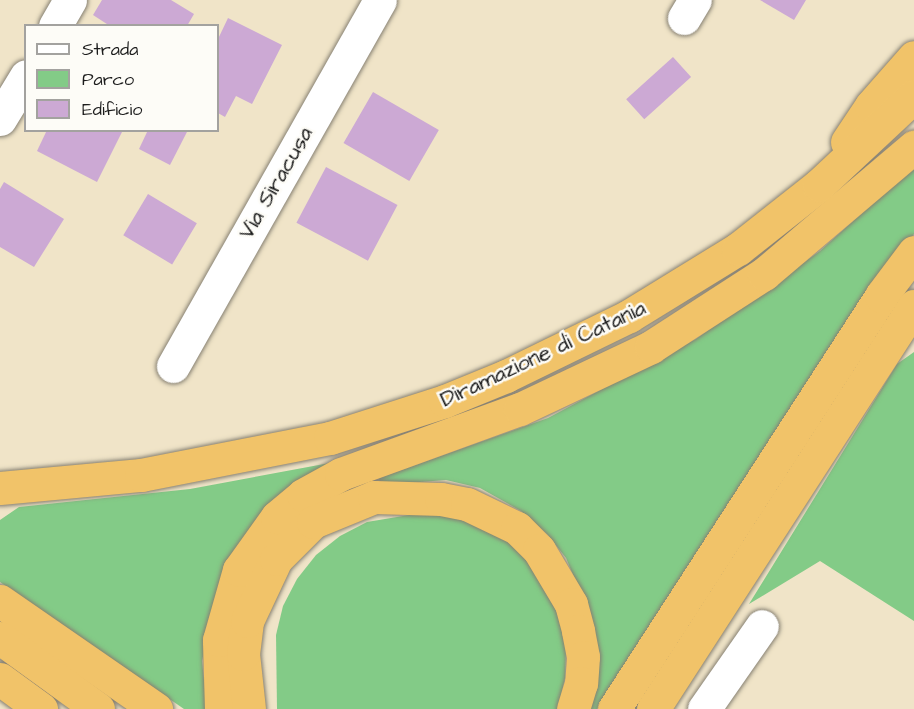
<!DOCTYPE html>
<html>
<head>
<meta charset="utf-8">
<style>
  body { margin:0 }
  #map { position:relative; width:914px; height:709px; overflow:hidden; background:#f0e4c8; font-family:"Architects Daughter",sans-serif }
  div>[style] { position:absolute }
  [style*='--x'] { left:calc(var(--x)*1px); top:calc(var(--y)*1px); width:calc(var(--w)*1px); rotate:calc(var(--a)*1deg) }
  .green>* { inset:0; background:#83cb87 }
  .building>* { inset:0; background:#cca9d4; transform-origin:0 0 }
  .roads { filter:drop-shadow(0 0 2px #868072) drop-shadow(0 0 2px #868072) }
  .minor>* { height:33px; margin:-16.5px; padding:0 16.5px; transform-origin:16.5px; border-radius:16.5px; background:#fff }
  .highway>* { height:33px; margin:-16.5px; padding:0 16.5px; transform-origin:16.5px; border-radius:16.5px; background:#f1c369 }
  span { translate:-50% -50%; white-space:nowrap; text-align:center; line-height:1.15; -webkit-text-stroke:5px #fdfcf7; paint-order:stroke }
  .street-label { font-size:22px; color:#1c1c1c }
  .legend { position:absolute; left:24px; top:24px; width:195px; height:108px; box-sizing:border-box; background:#fdfcf7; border:2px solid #a3a29f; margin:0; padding:8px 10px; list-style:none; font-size:18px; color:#1c1c1c }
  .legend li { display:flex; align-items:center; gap:12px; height:30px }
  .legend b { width:30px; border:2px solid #a3a29f }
</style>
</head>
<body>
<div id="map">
  <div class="green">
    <i style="clip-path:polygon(914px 166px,914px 234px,837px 337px,597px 709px,590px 709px,587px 608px,566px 558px,548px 535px,521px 511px,480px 488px,446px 480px,380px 485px,379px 478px,548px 418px,696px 339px,820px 251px)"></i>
    <i style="clip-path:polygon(914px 352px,914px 621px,820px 561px,749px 604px,897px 364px)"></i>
    <i style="clip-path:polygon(335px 462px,208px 631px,202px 661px,207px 709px,184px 709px,0 582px,0 520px,19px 507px,190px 489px)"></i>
    <i style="clip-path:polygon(427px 512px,456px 517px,485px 527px,510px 543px,532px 565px,560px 618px,566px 648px,565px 678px,558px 709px,277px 709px,276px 635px,283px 606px,297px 579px,316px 555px,340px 536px,367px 522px)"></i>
  </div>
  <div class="building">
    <i style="clip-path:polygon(102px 0,171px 0,194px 14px,187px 26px,110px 26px,93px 15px)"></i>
    <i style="clip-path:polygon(760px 0,806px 0,794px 20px)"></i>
    <i style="clip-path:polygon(228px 18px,282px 45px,252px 104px,236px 96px,225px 117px,218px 113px,218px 39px)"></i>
    <i style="left:673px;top:57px;width:27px;height:63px;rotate:48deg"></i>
    <i style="left:373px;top:92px;width:76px;height:59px;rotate:30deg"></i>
    <i style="clip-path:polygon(47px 130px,123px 130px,97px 182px,37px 151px)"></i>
    <i style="clip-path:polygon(148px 130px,188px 130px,170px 165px,139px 149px)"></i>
    <i style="left:326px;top:167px;width:81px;height:63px;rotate:28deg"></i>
    <i style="clip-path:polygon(4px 182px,64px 219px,34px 267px,0 247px,0 189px)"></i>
    <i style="left:148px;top:194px;width:57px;height:48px;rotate:31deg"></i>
  </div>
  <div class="roads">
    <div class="minor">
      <i style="--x:684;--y:18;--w:21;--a:-59"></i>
      <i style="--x:55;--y:26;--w:30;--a:-60"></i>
      <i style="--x:0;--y:119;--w:50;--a:-58.8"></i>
      <i style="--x:173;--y:366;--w:420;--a:-60.5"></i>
      <i style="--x:704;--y:709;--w:101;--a:-55.1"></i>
    </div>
    <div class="highway">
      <i style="--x:847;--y:142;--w:43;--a:-56.3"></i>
      <i style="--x:871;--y:106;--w:65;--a:-48.7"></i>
      <i style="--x:0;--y:488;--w:142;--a:-5.3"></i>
      <i style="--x:141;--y:475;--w:193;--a:-11.1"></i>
      <i style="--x:330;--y:438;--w:121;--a:-17.8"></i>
      <i style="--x:445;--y:401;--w:66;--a:-22.3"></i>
      <i style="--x:506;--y:376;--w:137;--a:-26"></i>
      <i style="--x:629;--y:316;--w:128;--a:-31.6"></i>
      <i style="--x:738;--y:249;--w:103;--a:-38.3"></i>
      <i style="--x:819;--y:185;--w:130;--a:-43.1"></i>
      <i style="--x:0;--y:601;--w:190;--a:34.7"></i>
      <i style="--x:0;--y:638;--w:121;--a:35.9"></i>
      <i style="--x:0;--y:679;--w:51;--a:36.2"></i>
      <i style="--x:221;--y:709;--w:69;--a:-91.7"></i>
      <i style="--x:219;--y:640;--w:73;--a:-74.1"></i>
      <i style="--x:239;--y:570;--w:65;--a:-54.4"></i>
      <i style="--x:277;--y:517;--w:34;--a:-40"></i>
      <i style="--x:303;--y:495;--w:43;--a:-28.9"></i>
      <i style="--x:341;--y:474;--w:190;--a:-20"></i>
      <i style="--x:520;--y:409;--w:145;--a:-25.3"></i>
      <i style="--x:651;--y:347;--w:135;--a:-32.9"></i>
      <i style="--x:764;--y:274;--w:197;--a:-40.3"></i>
      <i style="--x:249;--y:709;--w:55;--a:-96.2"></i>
      <i style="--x:243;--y:654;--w:33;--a:-83"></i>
      <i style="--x:247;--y:621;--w:68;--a:-64.9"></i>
      <i style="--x:276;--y:559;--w:52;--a:-45"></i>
      <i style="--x:313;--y:522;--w:66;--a:-22.3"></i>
      <i style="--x:374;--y:497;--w:67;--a:1.7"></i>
      <i style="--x:441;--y:499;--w:26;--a:11"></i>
      <i style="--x:467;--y:504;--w:55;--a:25.6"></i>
      <i style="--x:517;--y:528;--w:31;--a:45"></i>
      <i style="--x:539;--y:550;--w:63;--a:59.3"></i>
      <i style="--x:571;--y:604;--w:28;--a:75"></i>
      <i style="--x:578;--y:631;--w:26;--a:79"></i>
      <i style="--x:583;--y:657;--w:26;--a:94"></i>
      <i style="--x:581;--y:683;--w:27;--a:107"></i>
      <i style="--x:614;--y:709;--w:492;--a:-57.1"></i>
      <i style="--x:881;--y:296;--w:55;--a:-53.1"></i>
      <i style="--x:653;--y:709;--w:480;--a:-57.1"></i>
    </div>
  </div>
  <div class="street-label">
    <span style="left:276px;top:183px;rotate:-60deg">Via Siracusa</span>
    <span style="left:543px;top:354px;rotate:-25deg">Diramazione di Catania</span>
  </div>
  <ul class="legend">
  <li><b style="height:8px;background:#fff"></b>Strada</li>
  <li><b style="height:16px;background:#83cb87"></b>Parco</li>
  <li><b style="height:16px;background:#cca9d4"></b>Edificio</li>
  </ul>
</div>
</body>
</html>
